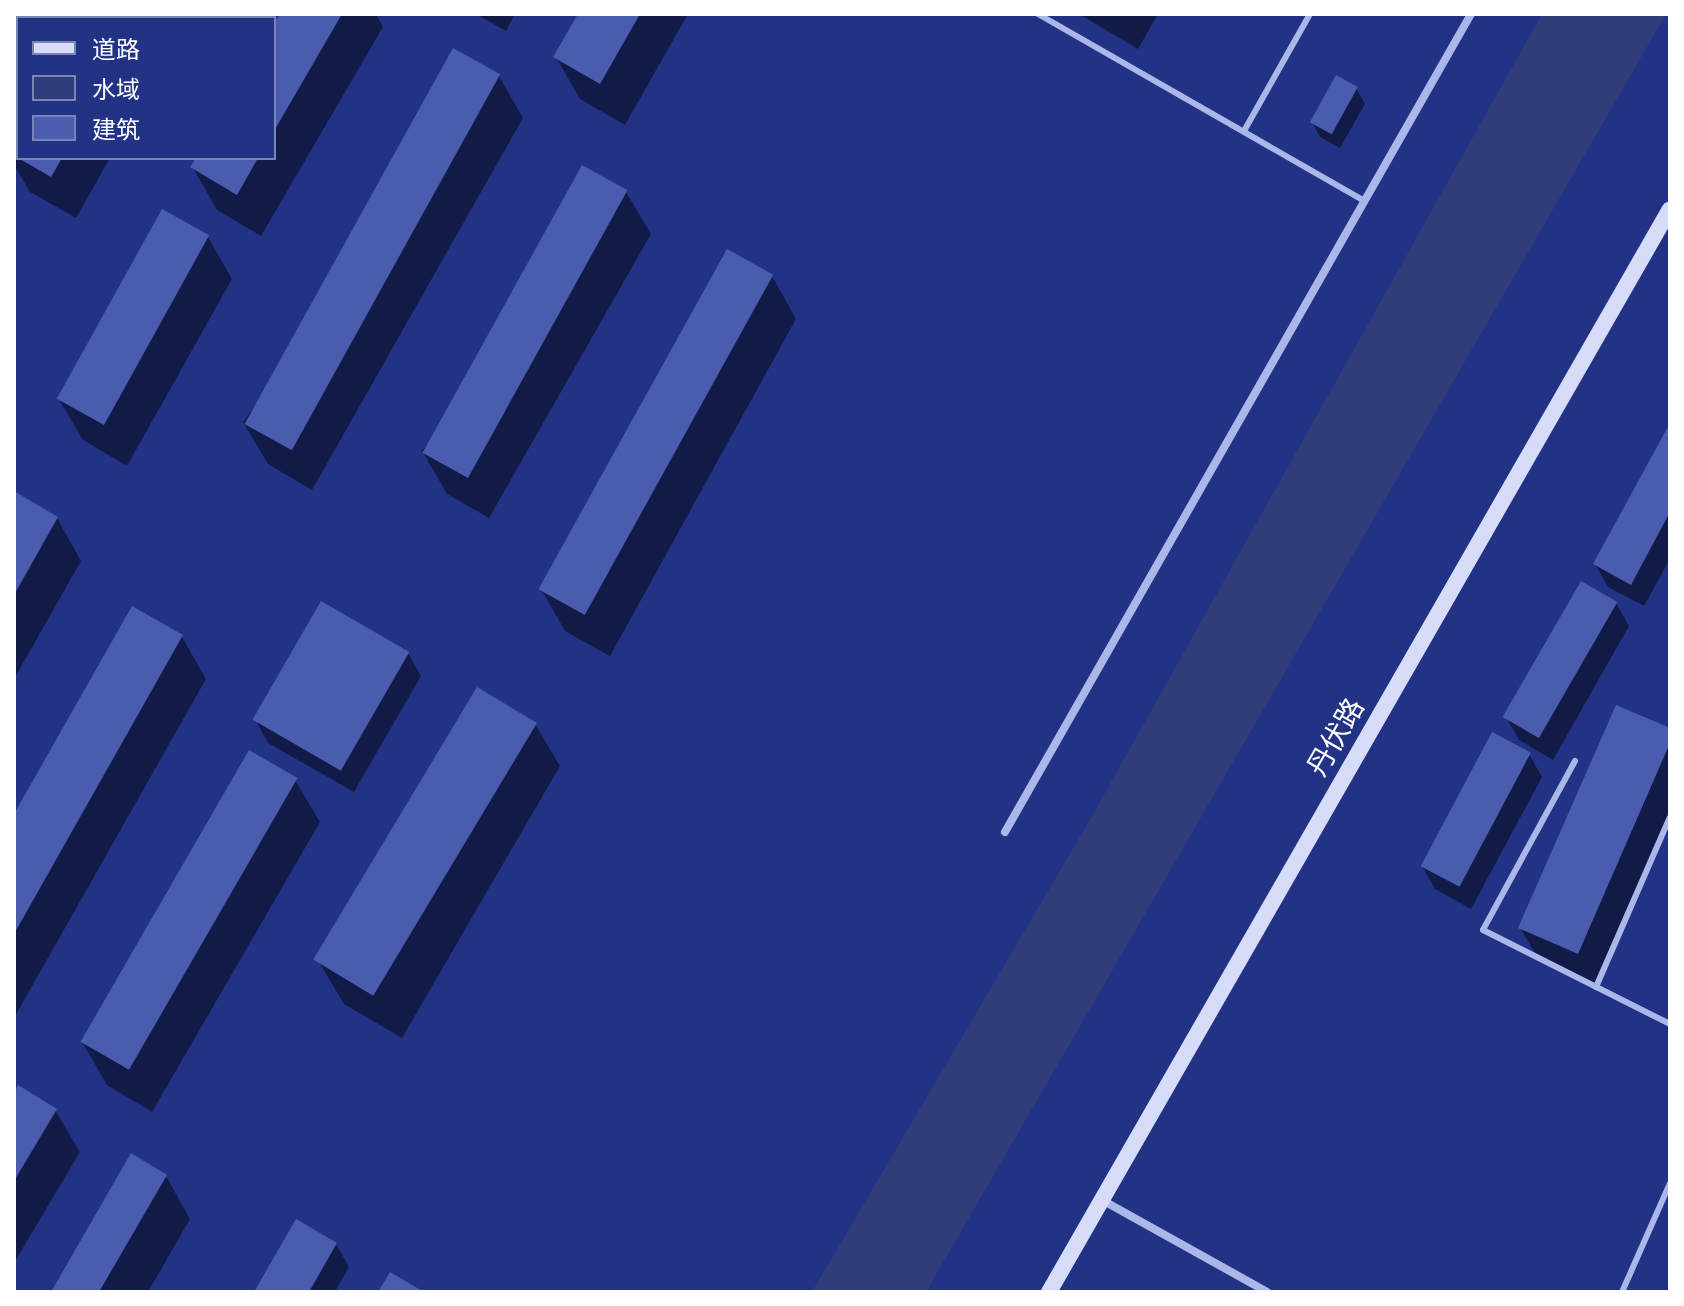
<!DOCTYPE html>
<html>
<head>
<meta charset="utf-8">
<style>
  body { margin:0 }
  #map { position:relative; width:1684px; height:1306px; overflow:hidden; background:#223386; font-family:"Alegreya Sans","Noto Sans SC",sans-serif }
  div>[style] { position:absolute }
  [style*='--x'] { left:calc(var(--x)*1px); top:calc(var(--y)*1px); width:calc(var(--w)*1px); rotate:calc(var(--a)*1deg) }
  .water>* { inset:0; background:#313d7b }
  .shadow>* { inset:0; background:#0007 }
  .building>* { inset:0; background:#4a5cae; transform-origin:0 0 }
  .service>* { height:6px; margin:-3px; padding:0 3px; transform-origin:3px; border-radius:3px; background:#abb7e9 }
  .minor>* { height:8px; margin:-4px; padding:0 4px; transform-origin:4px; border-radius:4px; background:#abb7e9 }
  .secondary>* { height:16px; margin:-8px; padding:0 8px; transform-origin:8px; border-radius:8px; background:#d6dbf7 }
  span { translate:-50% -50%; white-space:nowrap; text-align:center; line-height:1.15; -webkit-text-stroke:8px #223386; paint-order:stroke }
  .street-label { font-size:28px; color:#fff }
  .frame { position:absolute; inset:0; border:16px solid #fff; pointer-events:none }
  .legend { position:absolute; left:16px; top:16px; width:260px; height:144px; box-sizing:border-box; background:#223386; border:2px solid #7a85b6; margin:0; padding:10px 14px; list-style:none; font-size:24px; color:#fff }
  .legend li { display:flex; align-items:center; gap:16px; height:40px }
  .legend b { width:40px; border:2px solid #7a85b6 }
</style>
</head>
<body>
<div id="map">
  <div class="water">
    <i style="clip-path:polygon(1542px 14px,1666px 14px,926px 1292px,812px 1292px,1091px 818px)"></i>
  </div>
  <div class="shadow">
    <i style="clip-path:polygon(82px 14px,191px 14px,79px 18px)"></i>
    <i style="clip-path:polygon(282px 14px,376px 14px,383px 27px,261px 236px,217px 210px,193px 168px,198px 158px,274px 158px,274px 27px)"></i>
    <i style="clip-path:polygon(476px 14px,515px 14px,506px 31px)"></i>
    <i style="clip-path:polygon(580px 14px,688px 14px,625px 125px,580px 99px,556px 57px)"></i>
    <i style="clip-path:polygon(1079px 14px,1158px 14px,1138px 49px)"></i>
    <i style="clip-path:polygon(499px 76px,523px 118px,312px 490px,268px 464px,243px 422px)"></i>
    <i style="clip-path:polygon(1356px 88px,1365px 104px,1340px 148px,1320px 137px,1312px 122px)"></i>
    <i style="clip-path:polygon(18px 127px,18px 158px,110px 158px,76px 218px,30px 192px,14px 165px)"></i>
    <i style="clip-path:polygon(626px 192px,651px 234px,489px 518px,447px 494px,422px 451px)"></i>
    <i style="clip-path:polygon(208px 237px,232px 279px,127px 466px,83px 440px,58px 398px)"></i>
    <i style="clip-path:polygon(772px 276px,796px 319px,610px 656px,565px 631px,541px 589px)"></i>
    <i style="clip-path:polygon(1670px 427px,1670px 559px,1644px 606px,1608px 587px,1595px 564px)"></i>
    <i style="clip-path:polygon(14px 494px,57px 518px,81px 561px,14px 679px)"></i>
    <i style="clip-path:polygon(1616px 603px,1629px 626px,1553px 760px,1519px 740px,1506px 717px)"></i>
    <i style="clip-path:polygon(182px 637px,206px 679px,14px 1018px,14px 818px)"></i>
    <i style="clip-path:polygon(408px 653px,421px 676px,354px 792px,268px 743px,255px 719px)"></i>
    <i style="clip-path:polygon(535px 724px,560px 766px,402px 1038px,344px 1004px,319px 962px)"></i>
    <i style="clip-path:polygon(1670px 731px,1670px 811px,1595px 983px,1538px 958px,1520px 928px)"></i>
    <i style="clip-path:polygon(1529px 754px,1542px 777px,1471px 909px,1435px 889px,1422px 866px)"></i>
    <i style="clip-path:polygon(295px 780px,320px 822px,152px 1112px,107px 1085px,82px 1042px)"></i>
    <i style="clip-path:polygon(14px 1096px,55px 1110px,80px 1152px,14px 1263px)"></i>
    <i style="clip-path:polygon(166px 1176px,190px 1219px,148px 1292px,53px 1292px)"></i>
    <i style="clip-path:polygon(336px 1244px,349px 1267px,335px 1292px,257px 1292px)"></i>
  </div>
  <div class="building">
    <i style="clip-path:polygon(79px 14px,143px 14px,77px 18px)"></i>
    <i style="clip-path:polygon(280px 14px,342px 14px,274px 131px,274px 23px)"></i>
    <i style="clip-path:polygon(578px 14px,640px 14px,600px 84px,553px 57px)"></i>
    <i style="left:453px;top:48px;width:54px;height:430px;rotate:29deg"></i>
    <i style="left:1336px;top:75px;width:25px;height:54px;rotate:29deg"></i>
    <i style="clip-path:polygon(18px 158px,62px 158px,51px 177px)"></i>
    <i style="clip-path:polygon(196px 158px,258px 158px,237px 195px,190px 167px)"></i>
    <i style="left:582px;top:165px;width:52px;height:329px;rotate:29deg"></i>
    <i style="left:162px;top:209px;width:54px;height:217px;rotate:29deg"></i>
    <i style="left:727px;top:249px;width:53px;height:389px;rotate:29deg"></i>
    <i style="clip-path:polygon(1670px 423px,1670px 512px,1631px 585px,1593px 564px)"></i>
    <i style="clip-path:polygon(14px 491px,58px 517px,14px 595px)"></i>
    <i style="left:1581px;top:581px;width:42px;height:157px;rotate:30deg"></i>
    <i style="left:321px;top:601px;width:102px;height:137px;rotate:30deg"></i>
    <i style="clip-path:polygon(132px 606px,183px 635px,14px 934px,14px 814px)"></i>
    <i style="left:477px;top:687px;width:70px;height:318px;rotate:31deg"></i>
    <i style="clip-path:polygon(1616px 705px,1670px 728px,1670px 743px,1578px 954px,1518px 928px)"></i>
    <i style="left:1492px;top:732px;width:44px;height:152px;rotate:28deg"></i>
    <i style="left:249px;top:750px;width:56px;height:337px;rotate:30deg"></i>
    <i style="clip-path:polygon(18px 1085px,57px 1109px,14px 1181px,14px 1092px)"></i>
    <i style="clip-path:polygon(131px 1153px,167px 1175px,99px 1292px,51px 1292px)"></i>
    <i style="clip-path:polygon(296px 1219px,337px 1243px,309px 1292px,254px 1292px)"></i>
    <i style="clip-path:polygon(390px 1272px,424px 1292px,378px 1292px)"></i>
  </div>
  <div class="service">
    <i style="--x:1038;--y:14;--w:374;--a:29.8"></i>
    <i style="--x:1244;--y:131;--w:134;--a:-60.6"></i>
    <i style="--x:1575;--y:761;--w:192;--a:118.6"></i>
    <i style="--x:1483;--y:930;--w:209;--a:26.7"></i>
    <i style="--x:1596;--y:987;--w:185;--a:-66.5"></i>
    <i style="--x:1622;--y:1292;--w:119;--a:-66.2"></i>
  </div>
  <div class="minor">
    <i style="--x:1005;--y:832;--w:941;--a:-60.33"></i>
    <i style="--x:1102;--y:1200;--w:189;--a:29.1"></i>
  </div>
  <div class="secondary">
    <i style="--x:1049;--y:1292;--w:1248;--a:-60.17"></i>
  </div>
  <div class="street-label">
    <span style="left:1337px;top:738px;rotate:-60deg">丹伏路</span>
  </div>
  <div class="frame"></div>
  <ul class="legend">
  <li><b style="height:10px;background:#d6dbf7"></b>道路</li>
  <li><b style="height:22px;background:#313d7b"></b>水域</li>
  <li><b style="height:22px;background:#4a5cae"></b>建筑</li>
  </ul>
</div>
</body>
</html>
